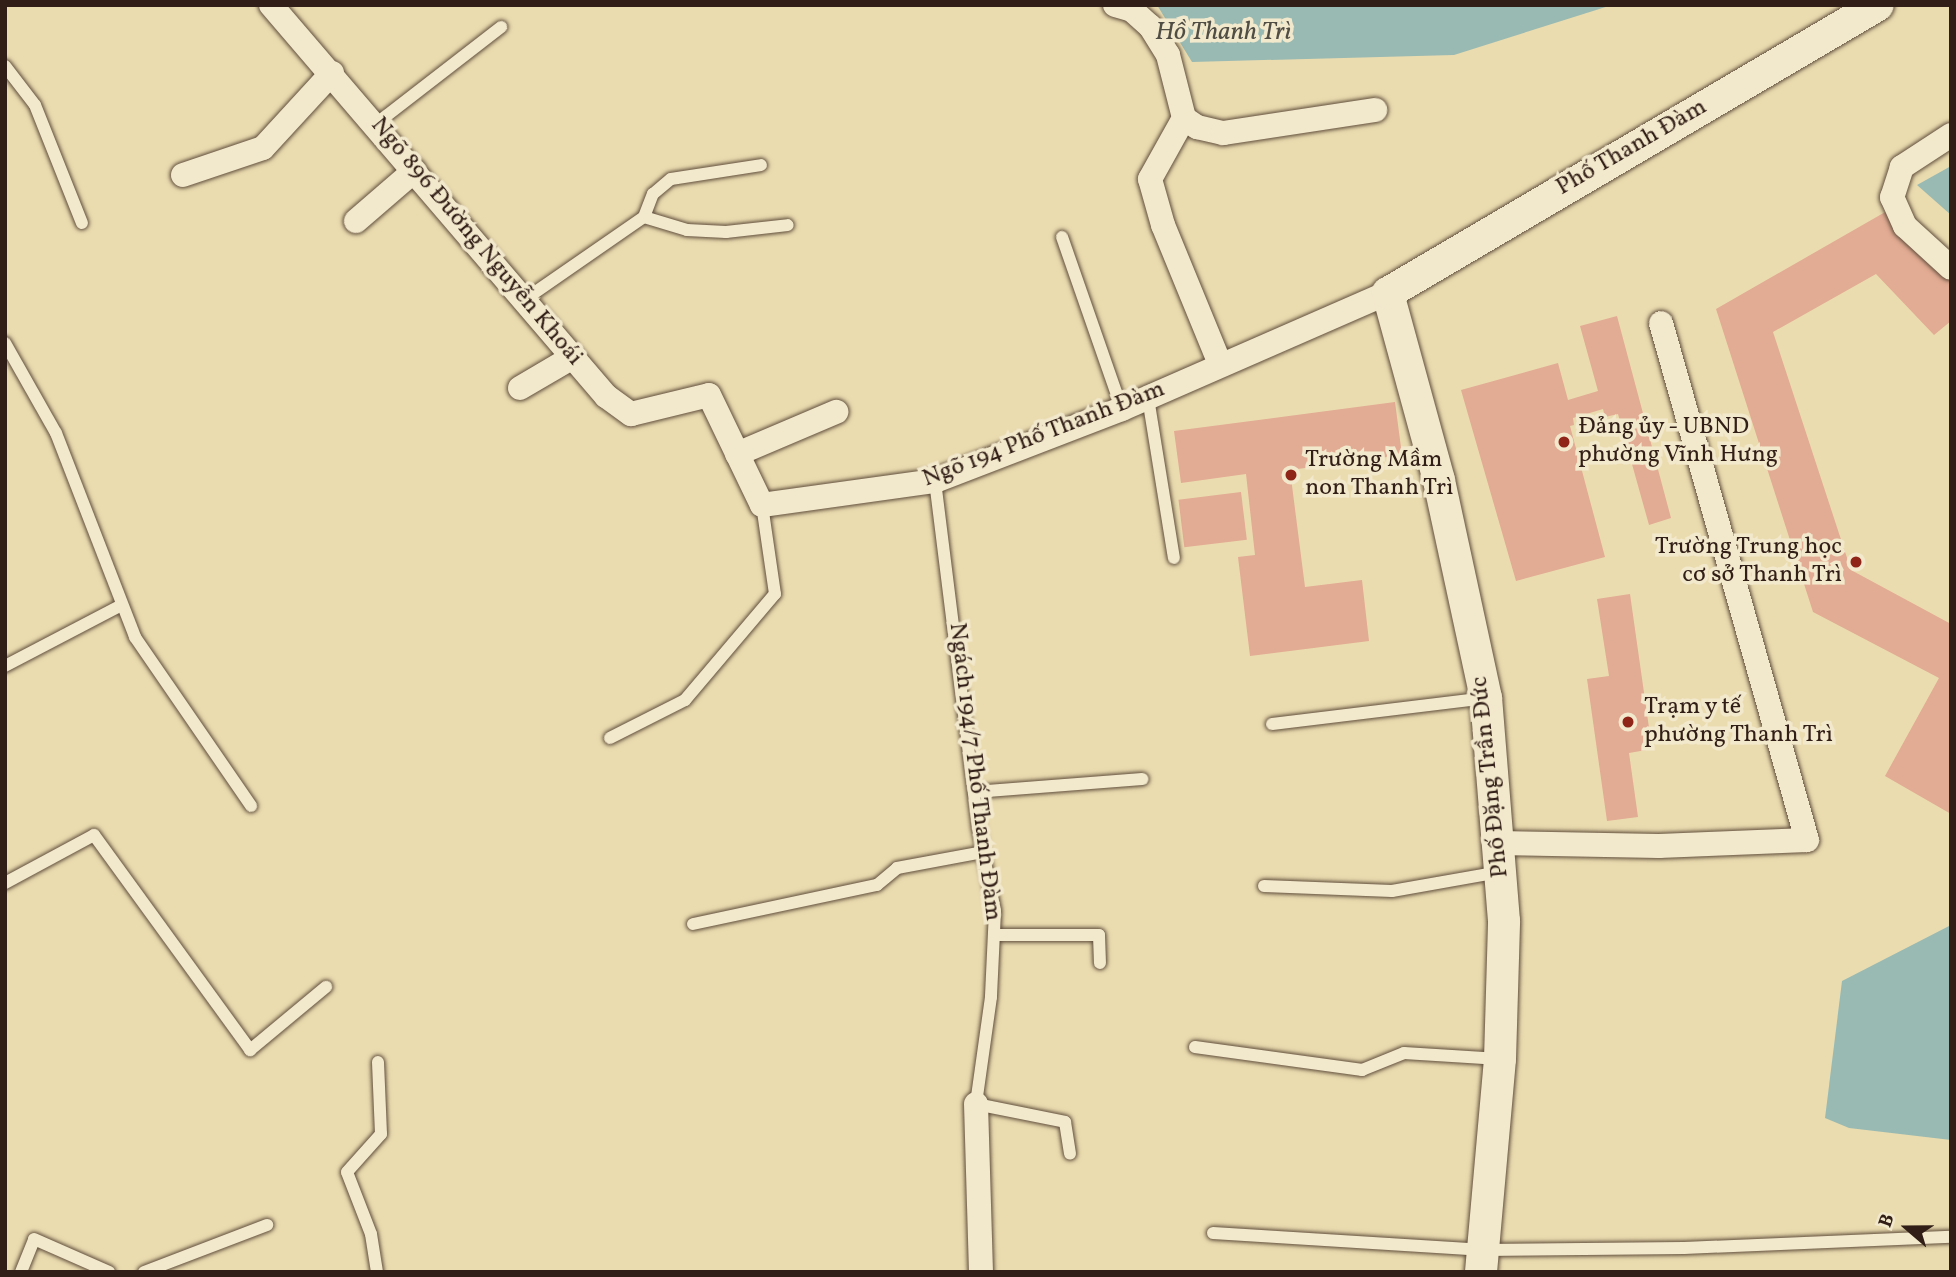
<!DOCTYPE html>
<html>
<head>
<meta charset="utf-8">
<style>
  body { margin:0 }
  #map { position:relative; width:1956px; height:1277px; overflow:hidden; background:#ebdcb0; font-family:Vollkorn,serif }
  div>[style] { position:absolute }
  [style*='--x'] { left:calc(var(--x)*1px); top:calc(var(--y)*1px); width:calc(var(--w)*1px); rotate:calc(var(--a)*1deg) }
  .water>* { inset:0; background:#99bab2 }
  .building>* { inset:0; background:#e2ab93; transform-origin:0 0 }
  .roads { filter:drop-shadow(0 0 2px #604e3c) drop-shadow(0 0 2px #604e3c) }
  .service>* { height:12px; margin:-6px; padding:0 6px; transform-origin:6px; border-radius:6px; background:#f2e8cc }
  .minor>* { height:24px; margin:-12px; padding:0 12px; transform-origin:12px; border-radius:12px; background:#f2e8cc }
  .tertiary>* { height:32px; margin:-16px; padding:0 16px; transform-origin:16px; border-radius:16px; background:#f2e8cc }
  .dots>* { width:19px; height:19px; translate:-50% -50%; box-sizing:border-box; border:4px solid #f2e8cc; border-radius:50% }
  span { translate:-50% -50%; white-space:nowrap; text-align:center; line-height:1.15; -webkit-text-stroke:7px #f2e8cc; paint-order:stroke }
  .street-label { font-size:24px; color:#311e16 }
  .poi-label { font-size:24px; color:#311e16 }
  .left { translate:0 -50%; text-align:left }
  .right { translate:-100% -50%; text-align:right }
  .water-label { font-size:26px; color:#504d45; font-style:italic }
  .frame { position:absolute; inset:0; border:7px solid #311e16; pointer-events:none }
  .north { position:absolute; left:1872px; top:1193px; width:70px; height:70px; -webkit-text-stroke:5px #f2e8cc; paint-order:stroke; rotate:290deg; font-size:19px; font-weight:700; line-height:28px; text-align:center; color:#311e16 }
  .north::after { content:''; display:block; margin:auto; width:24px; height:32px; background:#311e16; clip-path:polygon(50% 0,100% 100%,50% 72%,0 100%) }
</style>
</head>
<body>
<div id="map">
  <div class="water">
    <i style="clip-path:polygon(1157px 5px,1612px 5px,1454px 55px,1192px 62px)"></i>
    <i style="clip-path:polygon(1951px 166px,1951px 215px,1917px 185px)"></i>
    <i style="clip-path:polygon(1951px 925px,1951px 1140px,1849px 1128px,1825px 1118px,1842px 981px)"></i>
  </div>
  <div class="building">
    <i style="clip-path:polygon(1887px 211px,1951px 280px,1951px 321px,1934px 335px,1876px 274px,1773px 332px,1851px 570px,1951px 624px,1951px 814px,1885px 776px,1939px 678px,1813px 612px,1716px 309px)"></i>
    <i style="clip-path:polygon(1617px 316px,1671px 518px,1649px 525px,1618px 414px,1605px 417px,1603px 409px,1573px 418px,1574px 425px,1570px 426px,1605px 557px,1516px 581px,1461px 390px,1558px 363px,1568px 400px,1598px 391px,1580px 326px)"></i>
    <i style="clip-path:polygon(1395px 402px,1402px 455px,1290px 470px,1305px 587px,1362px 580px,1369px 641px,1250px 656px,1238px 557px,1255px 555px,1246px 474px,1181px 483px,1174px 431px)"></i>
    <i style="left:1241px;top:492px;width:48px;height:63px;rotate:83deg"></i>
    <i style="clip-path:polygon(1630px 594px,1652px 749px,1629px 753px,1638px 817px,1607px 821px,1587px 679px,1609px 676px,1597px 599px)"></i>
  </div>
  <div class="roads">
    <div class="service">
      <i style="--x:5;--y:66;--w:49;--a:52.4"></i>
      <i style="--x:35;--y:105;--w:127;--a:68.3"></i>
      <i style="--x:377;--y:123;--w:157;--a:-37.7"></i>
      <i style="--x:644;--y:217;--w:25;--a:-69"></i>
      <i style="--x:653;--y:194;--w:23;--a:-40"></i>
      <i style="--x:671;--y:179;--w:91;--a:-8.8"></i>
      <i style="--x:1062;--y:237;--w:182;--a:70.8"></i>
      <i style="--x:524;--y:300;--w:146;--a:-34.7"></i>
      <i style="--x:644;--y:217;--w:45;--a:16.8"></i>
      <i style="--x:687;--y:230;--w:39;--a:3"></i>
      <i style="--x:726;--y:232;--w:62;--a:-6.4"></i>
      <i style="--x:5;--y:343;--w:103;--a:60.5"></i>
      <i style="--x:56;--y:433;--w:219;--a:68.8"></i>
      <i style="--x:135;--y:637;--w:205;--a:55.5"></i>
      <i style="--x:1148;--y:398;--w:162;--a:80.8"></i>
      <i style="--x:935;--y:481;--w:349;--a:82.9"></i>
      <i style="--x:978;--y:827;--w:86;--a:78.6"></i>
      <i style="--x:995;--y:911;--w:86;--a:92.7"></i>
      <i style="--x:991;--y:997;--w:108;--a:98"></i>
      <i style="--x:976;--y:1104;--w:91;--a:11.4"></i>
      <i style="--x:1065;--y:1122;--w:32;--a:81"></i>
      <i style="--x:5;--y:666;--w:130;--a:-27.6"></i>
      <i style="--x:1272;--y:724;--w:216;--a:-6.9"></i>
      <i style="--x:610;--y:738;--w:84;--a:-26.9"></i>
      <i style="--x:685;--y:700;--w:139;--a:-49.7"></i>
      <i style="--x:775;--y:594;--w:90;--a:-98.3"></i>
      <i style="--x:974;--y:792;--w:169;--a:-4.4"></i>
      <i style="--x:5;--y:883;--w:101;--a:-28.3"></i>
      <i style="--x:94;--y:835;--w:266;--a:54"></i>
      <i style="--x:250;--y:1050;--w:99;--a:-39.7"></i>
      <i style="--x:1264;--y:886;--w:128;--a:2.2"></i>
      <i style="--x:1392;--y:891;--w:110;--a:-10"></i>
      <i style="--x:693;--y:924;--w:188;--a:-12"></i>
      <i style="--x:877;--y:885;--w:26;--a:-40"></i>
      <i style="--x:897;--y:868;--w:87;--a:-10.5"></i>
      <i style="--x:994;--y:935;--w:105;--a:0"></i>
      <i style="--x:1099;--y:935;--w:28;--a:88"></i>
      <i style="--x:1195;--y:1047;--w:169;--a:7.8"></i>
      <i style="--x:1362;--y:1070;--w:45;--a:-22"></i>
      <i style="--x:1404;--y:1053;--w:96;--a:3.6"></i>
      <i style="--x:1213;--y:1233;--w:272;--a:3.6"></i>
      <i style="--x:1484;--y:1250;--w:200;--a:-0.6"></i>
      <i style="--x:1684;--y:1248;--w:267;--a:-2.4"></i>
      <i style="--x:21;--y:1272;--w:35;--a:-68"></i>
      <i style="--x:34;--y:1239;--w:82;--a:23.7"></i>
      <i style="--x:144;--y:1272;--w:132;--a:-20.9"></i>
      <i style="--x:377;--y:1272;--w:38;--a:-99"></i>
      <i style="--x:371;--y:1234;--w:66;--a:-111.2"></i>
      <i style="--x:347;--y:1172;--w:51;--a:-48.2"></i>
      <i style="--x:381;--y:1134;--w:72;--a:-92.4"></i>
    </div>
    <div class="minor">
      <i style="--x:271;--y:5;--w:515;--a:49.41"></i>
      <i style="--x:606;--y:396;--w:31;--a:36"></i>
      <i style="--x:631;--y:414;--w:80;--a:-13.7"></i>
      <i style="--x:709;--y:395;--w:122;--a:64.3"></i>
      <i style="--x:762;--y:505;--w:175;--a:-7.9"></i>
      <i style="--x:935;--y:481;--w:200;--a:-21.1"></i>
      <i style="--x:1122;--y:409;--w:290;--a:-23.6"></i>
      <i style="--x:1115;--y:5;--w:18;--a:16"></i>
      <i style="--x:1132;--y:10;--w:24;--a:42"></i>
      <i style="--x:1150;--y:26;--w:34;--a:58"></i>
      <i style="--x:1168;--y:55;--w:65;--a:75.7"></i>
      <i style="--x:1184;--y:118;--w:16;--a:35"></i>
      <i style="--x:1197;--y:127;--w:27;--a:13"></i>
      <i style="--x:1223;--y:133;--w:154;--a:-8.6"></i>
      <i style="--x:1184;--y:118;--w:70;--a:119.1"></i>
      <i style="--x:1150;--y:179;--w:48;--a:74.2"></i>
      <i style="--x:1163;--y:225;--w:150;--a:67.7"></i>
      <i style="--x:1951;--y:135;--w:59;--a:146.9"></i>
      <i style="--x:1902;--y:167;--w:32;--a:108"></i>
      <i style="--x:1892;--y:197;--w:32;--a:66"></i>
      <i style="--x:1905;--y:226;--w:62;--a:42.4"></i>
      <i style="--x:183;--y:175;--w:84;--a:-18.6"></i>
      <i style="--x:263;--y:148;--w:102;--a:-47.4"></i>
      <i style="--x:356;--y:221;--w:77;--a:-40.8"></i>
      <i style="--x:520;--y:388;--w:61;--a:-30.3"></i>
      <i style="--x:737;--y:454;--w:108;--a:-23"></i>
      <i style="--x:1498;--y:843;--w:161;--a:1.1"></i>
      <i style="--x:1659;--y:846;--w:148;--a:-2.3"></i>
      <i style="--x:1807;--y:840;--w:537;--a:-105.77"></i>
      <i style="--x:976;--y:1104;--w:168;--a:88.3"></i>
    </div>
    <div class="tertiary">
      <i style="--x:1481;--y:1272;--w:214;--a:-84.9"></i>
      <i style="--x:1500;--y:1059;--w:138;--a:-88.3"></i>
      <i style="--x:1504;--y:921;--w:224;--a:-94.6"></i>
      <i style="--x:1486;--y:698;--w:223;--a:-102.2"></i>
      <i style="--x:1439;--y:480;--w:194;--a:-105.3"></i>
      <i style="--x:1388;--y:293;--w:568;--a:-30.45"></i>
    </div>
  </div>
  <div class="dots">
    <i style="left:1564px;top:442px;background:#8f2418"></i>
    <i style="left:1291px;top:475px;background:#8f2418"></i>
    <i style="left:1856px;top:562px;background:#8f2418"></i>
    <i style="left:1628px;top:722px;background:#8f2418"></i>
  </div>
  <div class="street-label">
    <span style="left:1632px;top:148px;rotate:-30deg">Phố Thanh Đàm</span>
    <span style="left:476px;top:242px;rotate:50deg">Ngõ 896 Đường Nguyễn Khoái</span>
    <span style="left:1044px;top:435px;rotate:-21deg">Ngõ 194 Phố Thanh Đàm</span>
    <span style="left:974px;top:772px;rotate:83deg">Ngách 194/7 Phố Thanh Đàm</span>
    <span style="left:1491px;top:777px;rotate:-96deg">Phố Đặng Trần Đức</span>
  </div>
  <div class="poi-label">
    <span class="left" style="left:1578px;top:442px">Đảng ủy - UBND<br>phường Vĩnh Hưng</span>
    <span class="left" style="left:1305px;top:475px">Trường Mầm<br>non Thanh Trì</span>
    <span class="right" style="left:1842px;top:562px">Trường Trung học<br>cơ sở Thanh Trì</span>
    <span class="left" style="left:1644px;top:722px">Trạm y tế<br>phường Thanh Trì</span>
  </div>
  <div class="water-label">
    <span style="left:1223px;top:33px">Hồ Thanh Trì</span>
  </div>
  <div class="frame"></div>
  <div class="north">B</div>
</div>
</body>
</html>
